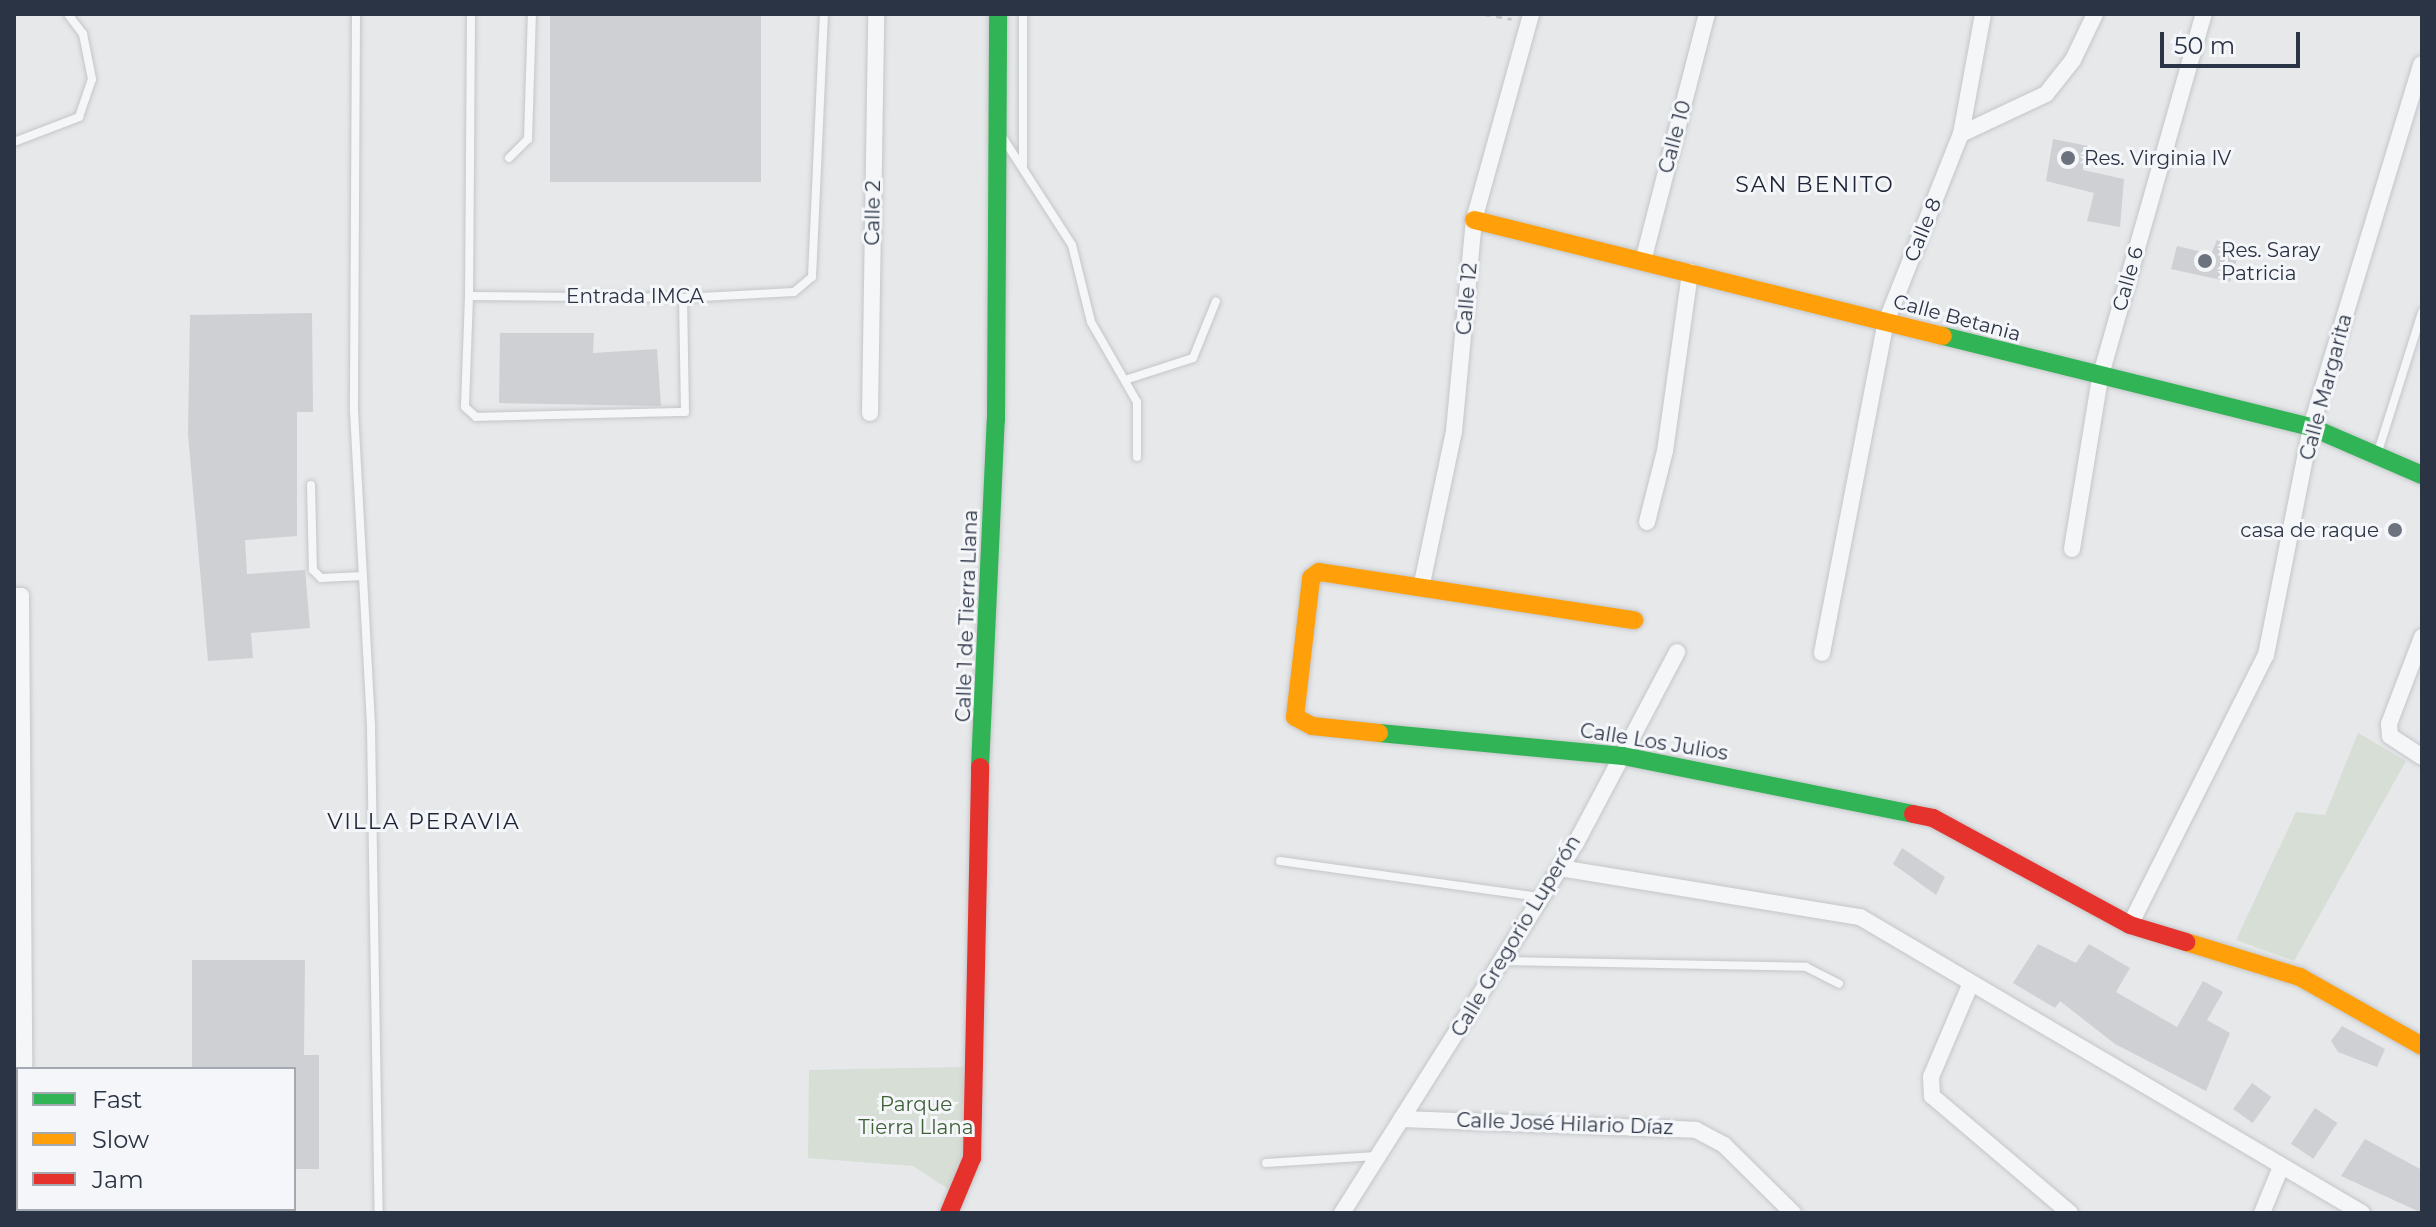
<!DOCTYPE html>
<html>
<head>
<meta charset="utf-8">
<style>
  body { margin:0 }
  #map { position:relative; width:2436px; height:1227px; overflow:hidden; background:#e6e8ea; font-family:Montserrat,sans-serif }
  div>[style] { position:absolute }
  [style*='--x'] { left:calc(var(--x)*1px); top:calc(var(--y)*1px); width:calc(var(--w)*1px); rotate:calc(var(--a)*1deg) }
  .green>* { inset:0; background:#d6ded6 }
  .building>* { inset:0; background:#ced0d3; transform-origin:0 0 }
  .path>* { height:3px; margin-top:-1.5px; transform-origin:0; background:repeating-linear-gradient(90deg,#c5c6ca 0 6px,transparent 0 12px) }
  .roads { filter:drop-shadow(0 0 2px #c4c6c8) drop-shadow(0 0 2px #c4c6c8) }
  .lane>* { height:8px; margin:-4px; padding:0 4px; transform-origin:4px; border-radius:4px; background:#f5f6f7 }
  .street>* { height:16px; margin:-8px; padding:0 8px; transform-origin:8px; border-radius:8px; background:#f5f6f7 }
  .fast>* { height:18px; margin:-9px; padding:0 9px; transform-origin:9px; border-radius:9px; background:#30b455 }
  .slow>* { height:18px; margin:-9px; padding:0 9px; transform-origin:9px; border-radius:9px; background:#ff9f0a }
  .jam>* { height:18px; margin:-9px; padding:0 9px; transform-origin:9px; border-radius:9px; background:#e5322d }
  .dots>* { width:22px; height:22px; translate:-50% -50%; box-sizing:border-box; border:4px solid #f4f6f9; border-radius:50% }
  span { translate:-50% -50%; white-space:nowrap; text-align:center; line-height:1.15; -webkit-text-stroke:6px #f4f6f9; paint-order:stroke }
  .street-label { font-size:20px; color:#2b3445 }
  .poi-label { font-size:20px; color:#2b3445 }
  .left { translate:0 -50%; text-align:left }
  .right { translate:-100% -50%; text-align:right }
  .park-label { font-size:20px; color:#3f6138 }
  .neighbourhood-label { font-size:22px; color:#1d2536; letter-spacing:2px }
  .frame { position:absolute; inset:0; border:16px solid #2b3445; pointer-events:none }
  .legend { position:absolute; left:16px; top:1067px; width:280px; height:144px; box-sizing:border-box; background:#f4f6f9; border:2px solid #a4a8b1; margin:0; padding:10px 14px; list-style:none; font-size:24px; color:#2b3445 }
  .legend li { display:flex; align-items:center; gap:16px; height:40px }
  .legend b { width:40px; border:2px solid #a4a8b1 }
  .scale { position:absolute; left:2160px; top:32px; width:140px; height:36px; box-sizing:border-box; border:4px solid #2b3445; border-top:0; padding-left:10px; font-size:24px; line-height:28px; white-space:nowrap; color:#2b3445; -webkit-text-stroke:6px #f4f6f9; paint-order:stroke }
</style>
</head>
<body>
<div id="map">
  <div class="green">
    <i style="clip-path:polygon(2358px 733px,2406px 761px,2294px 961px,2236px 940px,2296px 812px,2325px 815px)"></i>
    <i style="clip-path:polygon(963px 1067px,967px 1152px,956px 1194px,913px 1166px,808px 1158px,809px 1070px)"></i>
  </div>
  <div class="building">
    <i style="left:550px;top:14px;width:211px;height:168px"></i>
    <i style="clip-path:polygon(2053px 139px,2088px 146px,2083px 170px,2124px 179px,2120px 227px,2087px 221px,2094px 193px,2046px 181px)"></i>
    <i style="clip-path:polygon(2217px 240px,2240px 249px,2230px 282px,2171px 269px,2177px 246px,2211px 254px)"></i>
    <i style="clip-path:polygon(312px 313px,313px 412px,297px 412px,297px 536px,245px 540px,247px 574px,305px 570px,310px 628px,251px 633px,253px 658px,208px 661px,188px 434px,190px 315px)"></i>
    <i style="clip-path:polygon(500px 333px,594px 333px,593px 353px,657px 349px,661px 406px,499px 403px)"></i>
    <i style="clip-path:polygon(1902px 848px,1945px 877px,1936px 895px,1893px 864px)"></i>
    <i style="clip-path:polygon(2038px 944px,2076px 963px,2089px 944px,2130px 968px,2116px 992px,2177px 1027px,2203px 981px,2223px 992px,2207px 1020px,2230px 1033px,2206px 1091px,2115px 1044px,2060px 1001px,2055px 1008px,2013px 983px)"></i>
    <i style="clip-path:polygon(192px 960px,305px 960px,304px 1055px,319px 1055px,319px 1169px,294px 1169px,294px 1069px,192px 1069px)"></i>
    <i style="clip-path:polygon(2342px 1026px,2385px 1049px,2377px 1067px,2338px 1052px,2331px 1041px)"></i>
    <i style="left:2252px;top:1083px;width:24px;height:32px;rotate:36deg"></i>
    <i style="left:2315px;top:1108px;width:27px;height:43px;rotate:34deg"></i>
    <i style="clip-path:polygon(2365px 1139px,2422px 1170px,2422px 1213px,2341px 1176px)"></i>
  </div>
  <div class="path">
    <i style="--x:1484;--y:14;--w:28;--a:10"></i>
  </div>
  <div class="roads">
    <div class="lane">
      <i style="--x:356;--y:14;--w:397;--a:90.3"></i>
      <i style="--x:354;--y:411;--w:317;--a:86.9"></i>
      <i style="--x:371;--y:728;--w:485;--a:89.1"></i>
      <i style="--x:471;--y:14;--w:282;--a:90.4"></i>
      <i style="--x:469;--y:296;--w:214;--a:0.5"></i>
      <i style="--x:683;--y:298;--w:111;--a:-3.1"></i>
      <i style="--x:794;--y:292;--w:23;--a:-40"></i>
      <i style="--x:812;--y:277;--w:263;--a:-87.4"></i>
      <i style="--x:1003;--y:138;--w:127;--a:57.2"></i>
      <i style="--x:1072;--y:245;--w:79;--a:76.1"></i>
      <i style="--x:1091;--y:322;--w:92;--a:60.1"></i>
      <i style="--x:1137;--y:402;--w:55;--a:90"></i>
      <i style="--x:14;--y:142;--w:70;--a:-21"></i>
      <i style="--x:79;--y:117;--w:40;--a:-71.1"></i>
      <i style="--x:92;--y:79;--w:46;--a:-101.3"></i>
      <i style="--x:83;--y:34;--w:25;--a:-127"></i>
      <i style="--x:509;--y:158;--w:27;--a:-45"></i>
      <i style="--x:528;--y:139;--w:125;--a:-88.2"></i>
      <i style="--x:1023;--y:165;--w:151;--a:-90"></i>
      <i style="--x:469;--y:296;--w:111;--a:92.1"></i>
      <i style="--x:465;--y:407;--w:15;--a:42"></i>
      <i style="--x:476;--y:417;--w:209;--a:-1.4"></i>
      <i style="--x:685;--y:412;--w:114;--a:-91"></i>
      <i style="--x:1125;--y:380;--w:71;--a:-17.9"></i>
      <i style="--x:1193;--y:358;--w:61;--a:-68"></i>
      <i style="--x:2377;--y:455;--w:150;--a:-72.5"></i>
      <i style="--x:311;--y:485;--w:85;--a:88.7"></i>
      <i style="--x:313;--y:570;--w:11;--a:45"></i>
      <i style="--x:321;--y:578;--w:42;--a:-2.7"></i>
      <i style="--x:1280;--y:861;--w:262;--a:7.9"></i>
      <i style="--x:1503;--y:961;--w:303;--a:1.1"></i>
      <i style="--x:1806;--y:967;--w:37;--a:27"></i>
      <i style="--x:1266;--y:1163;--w:110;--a:-3.6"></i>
    </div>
    <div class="street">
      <i style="--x:1961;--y:134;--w:122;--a:-79.6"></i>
      <i style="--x:1643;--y:261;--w:255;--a:-75.5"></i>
      <i style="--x:870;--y:413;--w:399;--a:-89.1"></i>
      <i style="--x:1647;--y:522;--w:73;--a:-75.8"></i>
      <i style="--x:1665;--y:451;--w:181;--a:-82"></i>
      <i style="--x:2072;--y:549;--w:173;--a:-80.7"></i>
      <i style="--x:2100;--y:378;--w:379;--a:-74.1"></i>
      <i style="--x:1421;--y:588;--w:160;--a:-78.1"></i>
      <i style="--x:1454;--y:431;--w:212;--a:-84.6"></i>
      <i style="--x:1474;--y:220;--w:214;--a:-74.5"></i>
      <i style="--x:14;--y:596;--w:7;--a:0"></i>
      <i style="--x:21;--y:596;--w:473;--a:89.6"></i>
      <i style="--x:2422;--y:637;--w:93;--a:110.8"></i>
      <i style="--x:2389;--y:724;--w:12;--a:85"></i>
      <i style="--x:2390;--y:736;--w:38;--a:33"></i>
      <i style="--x:1822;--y:653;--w:337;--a:-79.1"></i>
      <i style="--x:1886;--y:322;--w:202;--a:-68.3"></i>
      <i style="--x:1961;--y:134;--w:94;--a:-25.2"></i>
      <i style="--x:2046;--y:94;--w:43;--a:-51.5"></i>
      <i style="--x:2073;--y:60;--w:51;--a:-64.4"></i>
      <i style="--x:1560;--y:868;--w:304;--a:9.3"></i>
      <i style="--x:1860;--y:917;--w:583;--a:30.53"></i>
      <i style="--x:2130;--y:925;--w:302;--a:-63.3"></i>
      <i style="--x:2266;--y:655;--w:232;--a:-78.8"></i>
      <i style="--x:2311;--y:427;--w:379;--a:-73.1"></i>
      <i style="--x:1971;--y:983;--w:102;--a:113.1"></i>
      <i style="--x:1931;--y:1077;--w:19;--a:87"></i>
      <i style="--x:1932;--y:1096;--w:181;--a:40.3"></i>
      <i style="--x:1401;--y:1119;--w:295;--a:2.1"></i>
      <i style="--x:1696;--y:1130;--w:32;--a:28"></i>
      <i style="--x:1724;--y:1145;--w:97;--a:44.6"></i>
      <i style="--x:24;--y:1209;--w:4;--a:90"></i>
      <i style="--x:1342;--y:1213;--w:438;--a:-57.7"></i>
      <i style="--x:1576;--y:843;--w:216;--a:-62.1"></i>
      <i style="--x:2262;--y:1213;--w:50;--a:-67.6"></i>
    </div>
    <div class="fast">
      <i style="--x:1943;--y:336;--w:379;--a:13.9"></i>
      <i style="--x:2311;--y:427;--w:121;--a:23.4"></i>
      <i style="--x:1379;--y:733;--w:245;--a:5.4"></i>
      <i style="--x:1623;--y:756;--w:296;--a:11.3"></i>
      <i style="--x:980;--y:767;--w:347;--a:-87.4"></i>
      <i style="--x:996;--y:420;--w:406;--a:-89.7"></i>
    </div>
    <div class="slow">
      <i style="--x:1474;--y:220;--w:483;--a:13.9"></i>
      <i style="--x:1379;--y:733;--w:67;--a:-174"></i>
      <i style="--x:1312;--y:726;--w:19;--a:-152"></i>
      <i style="--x:1295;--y:717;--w:140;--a:-83.4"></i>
      <i style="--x:1311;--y:578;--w:10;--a:-37"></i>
      <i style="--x:1319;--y:572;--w:319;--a:8.7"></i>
      <i style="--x:2186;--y:942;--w:119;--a:17.1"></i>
      <i style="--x:2300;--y:977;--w:140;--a:29.5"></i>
    </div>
    <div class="jam">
      <i style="--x:1913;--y:814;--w:20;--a:11"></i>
      <i style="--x:1933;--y:818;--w:224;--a:28.5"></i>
      <i style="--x:2130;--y:925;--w:59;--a:16.9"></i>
      <i style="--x:949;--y:1213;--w:60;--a:-67.3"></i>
      <i style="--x:972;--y:1158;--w:391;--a:-88.8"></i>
    </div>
  </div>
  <div class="dots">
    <i style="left:2068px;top:158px;background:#6c737f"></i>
    <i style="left:2205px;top:261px;background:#6c737f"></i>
    <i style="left:2395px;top:530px;background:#6c737f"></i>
  </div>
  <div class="street-label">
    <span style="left:1675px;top:137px;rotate:-75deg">Calle 10</span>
    <span style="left:873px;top:213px;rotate:-89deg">Calle 2</span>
    <span style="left:1923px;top:230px;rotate:-68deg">Calle 8</span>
    <span style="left:2128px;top:279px;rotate:-74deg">Calle 6</span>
    <span style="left:635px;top:296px">Entrada IMCA</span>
    <span style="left:1467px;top:299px;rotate:-85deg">Calle 12</span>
    <span style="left:1957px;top:318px;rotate:15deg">Calle Betania</span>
    <span style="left:2326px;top:387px;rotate:-75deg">Calle Margarita</span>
    <span style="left:967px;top:616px;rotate:-88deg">Calle 1 de Tierra Llana</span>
    <span style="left:1654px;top:742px;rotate:9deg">Calle Los Julios</span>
    <span style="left:1516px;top:936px;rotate:-59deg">Calle Gregorio Luperón</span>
    <span style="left:1565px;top:1124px;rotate:2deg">Calle José Hilario Díaz</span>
  </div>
  <div class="poi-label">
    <span class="left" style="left:2084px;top:158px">Res. Virginia IV</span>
    <span class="left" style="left:2221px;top:262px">Res. Saray<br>Patricia</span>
    <span class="right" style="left:2379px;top:530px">casa de raque</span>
  </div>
  <div class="park-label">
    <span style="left:916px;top:1116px">Parque<br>Tierra Llana</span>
  </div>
  <div class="neighbourhood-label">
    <span style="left:1815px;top:185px">SAN BENITO</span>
    <span style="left:424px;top:822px">VILLA PERAVIA</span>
  </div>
  <div class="frame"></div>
  <ul class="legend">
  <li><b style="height:10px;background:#30b455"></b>Fast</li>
  <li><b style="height:10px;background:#ff9f0a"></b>Slow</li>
  <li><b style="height:10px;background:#e5322d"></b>Jam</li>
  </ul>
  <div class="scale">50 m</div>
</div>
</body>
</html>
